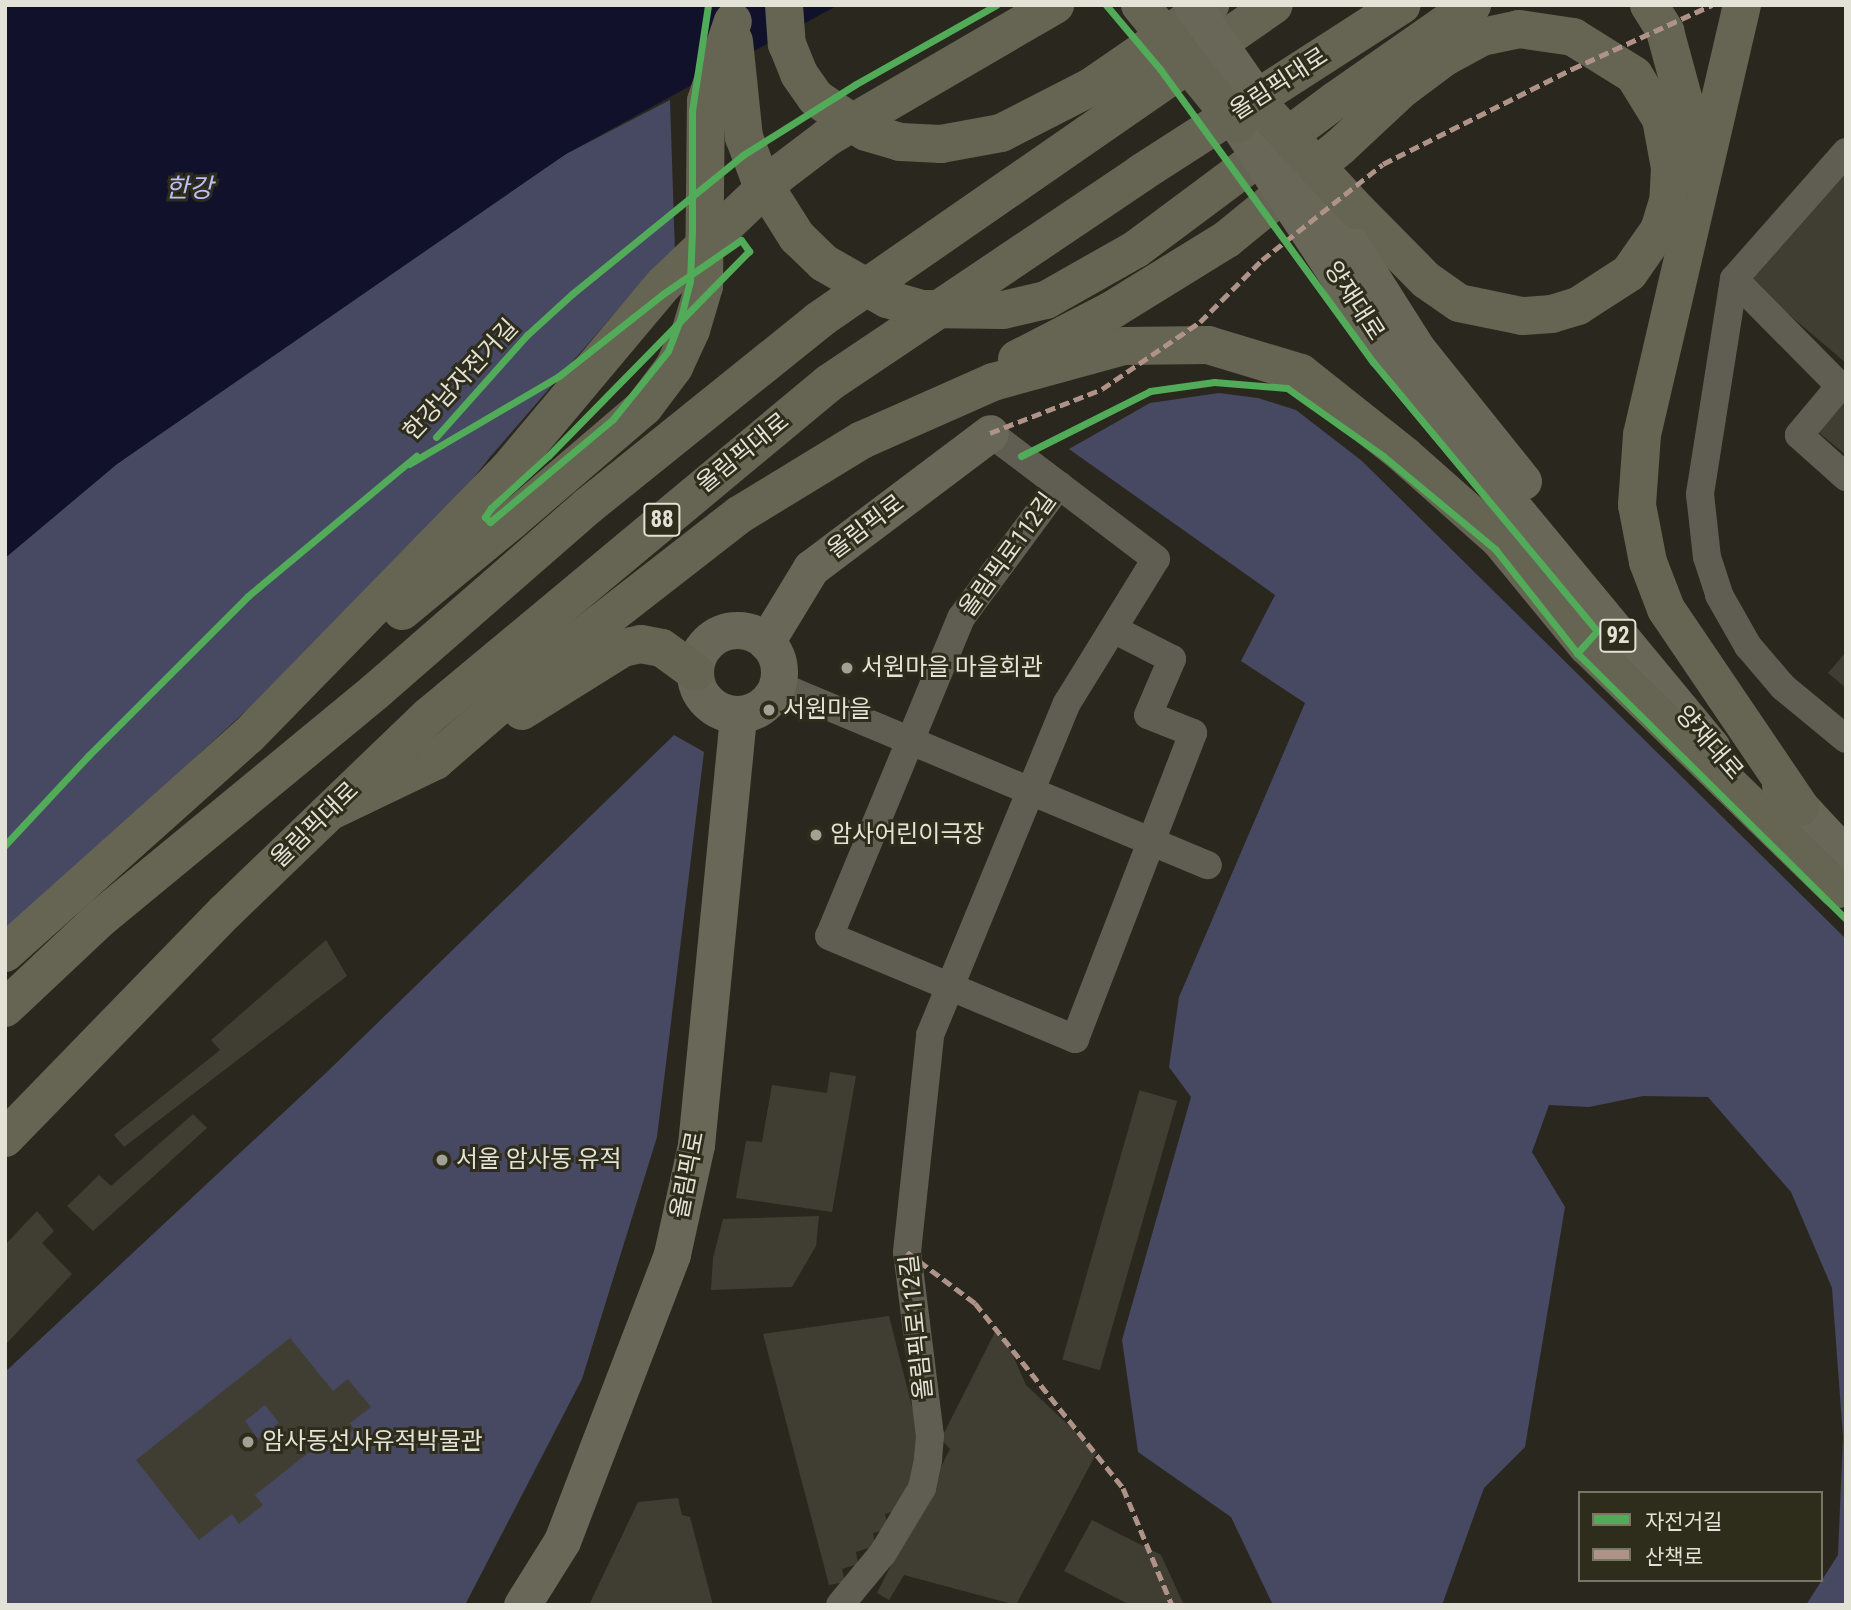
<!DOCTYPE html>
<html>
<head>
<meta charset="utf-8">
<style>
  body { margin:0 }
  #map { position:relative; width:1851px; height:1610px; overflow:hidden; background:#2a281e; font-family:"Roboto Condensed","Noto Sans KR",sans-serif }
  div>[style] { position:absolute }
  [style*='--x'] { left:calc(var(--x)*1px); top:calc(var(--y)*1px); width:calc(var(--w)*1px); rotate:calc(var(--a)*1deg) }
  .green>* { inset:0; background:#474862 }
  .water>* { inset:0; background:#12112b }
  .building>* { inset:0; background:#403e33; transform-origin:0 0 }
  .minor>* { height:28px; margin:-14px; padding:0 14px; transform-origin:14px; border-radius:14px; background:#605e52 }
  .major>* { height:37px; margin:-18.5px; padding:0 18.5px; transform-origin:18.5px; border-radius:18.5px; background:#696757 }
  .major>.ring { margin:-18.5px; padding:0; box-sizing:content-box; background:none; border:37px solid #696757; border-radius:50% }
  .highway>* { height:38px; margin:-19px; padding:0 19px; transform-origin:19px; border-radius:19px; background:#666452 }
  .major-bridge>* { height:37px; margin:-18.5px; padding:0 18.5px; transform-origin:18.5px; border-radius:18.5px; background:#696757 }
  .highway-bridge>* { height:38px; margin:-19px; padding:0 19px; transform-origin:19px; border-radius:19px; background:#666452 }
  .quiet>* { height:5px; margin-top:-2.5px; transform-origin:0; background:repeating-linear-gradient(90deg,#af9288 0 10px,transparent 0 15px) }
  .cycleway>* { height:7px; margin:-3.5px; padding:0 3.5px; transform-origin:3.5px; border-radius:3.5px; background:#51ab58 }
  .dots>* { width:19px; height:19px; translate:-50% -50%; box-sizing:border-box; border:4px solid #2e2c1a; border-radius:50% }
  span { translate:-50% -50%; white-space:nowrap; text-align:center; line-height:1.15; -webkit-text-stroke:6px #2e2c1a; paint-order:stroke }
  .shield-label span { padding:2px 5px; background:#2e2c1a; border:2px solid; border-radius:5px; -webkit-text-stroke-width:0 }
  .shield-label { font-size:23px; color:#e3e2d7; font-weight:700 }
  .street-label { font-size:24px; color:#e3e2d7 }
  .poi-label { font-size:24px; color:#e3e2d7 }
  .left { translate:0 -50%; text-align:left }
  .water-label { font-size:26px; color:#bcbffc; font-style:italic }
  .frame { position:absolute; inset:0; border:7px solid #e3e2d7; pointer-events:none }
  .legend { position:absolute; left:1578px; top:1491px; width:245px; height:91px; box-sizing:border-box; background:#2e2c1a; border:2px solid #767566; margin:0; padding:9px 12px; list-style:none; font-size:21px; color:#e3e2d7 }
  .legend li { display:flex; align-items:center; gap:14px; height:35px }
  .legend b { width:35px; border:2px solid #767566 }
</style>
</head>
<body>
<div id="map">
  <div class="green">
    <i style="clip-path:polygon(670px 100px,675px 252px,632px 293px,490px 457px,406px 563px,198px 755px,5px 946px,5px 558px,117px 464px,370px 286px,566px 154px)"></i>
    <i style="clip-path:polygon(1219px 393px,1258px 398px,1296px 410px,1362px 461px,1846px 939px,1846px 1605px,1806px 1605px,1838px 1555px,1843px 1437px,1832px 1288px,1791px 1192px,1708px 1097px,1643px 1096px,1589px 1107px,1549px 1105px,1532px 1152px,1565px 1207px,1525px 1447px,1484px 1488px,1442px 1605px,1273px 1605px,1231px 1517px,1138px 1452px,1122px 1340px,1191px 1097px,1169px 1067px,1179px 997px,1305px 703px,1241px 661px,1275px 595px,1069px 449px,1150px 403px)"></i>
    <i style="clip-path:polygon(674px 735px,704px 752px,657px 1137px,582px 1379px,465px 1605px,5px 1605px,5px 1372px,328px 1071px)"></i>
  </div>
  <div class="water">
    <i style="clip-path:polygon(5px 5px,838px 5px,566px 154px,117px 464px,5px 558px)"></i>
  </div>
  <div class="building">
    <i style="clip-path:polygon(1846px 164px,1846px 363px,1747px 279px)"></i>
    <i style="clip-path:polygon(1846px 399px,1846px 455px,1818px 432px)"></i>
    <i style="clip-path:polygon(1846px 652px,1846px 688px,1828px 673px)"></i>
    <i style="clip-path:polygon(326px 940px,347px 976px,124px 1147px,114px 1135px,220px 1050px,211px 1040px)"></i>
    <i style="clip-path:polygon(830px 1072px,856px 1076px,832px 1212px,736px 1198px,746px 1141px,762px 1142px,772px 1085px,827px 1093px)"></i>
    <i style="left:1177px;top:1101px;width:280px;height:39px;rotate:106deg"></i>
    <i style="clip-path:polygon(193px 1114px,207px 1128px,93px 1231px,67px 1206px,99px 1175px,111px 1186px)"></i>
    <i style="clip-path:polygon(37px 1211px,54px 1231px,42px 1243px,72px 1274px,5px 1345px,5px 1245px)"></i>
    <i style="clip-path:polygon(819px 1216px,816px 1246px,792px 1287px,711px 1290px,713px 1258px,723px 1219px)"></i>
    <i style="clip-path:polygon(889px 1316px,923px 1450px,902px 1509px,885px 1514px,888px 1529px,873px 1533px,875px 1546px,856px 1552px,858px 1564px,842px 1569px,845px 1582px,829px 1585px,763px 1334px)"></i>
    <i style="clip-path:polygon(995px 1332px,1005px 1338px,1026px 1385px,1097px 1452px,1016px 1605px,904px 1575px,889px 1600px,877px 1593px,950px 1449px,941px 1439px)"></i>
    <i style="clip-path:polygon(evenodd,290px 1338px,333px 1391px,348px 1379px,371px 1407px,350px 1423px,354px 1429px,323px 1453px,317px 1446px,255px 1495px,263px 1505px,239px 1524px,232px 1514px,199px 1540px,136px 1460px,290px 1338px,265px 1405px,279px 1423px,258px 1439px,245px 1421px,265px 1405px)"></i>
    <i style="clip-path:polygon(678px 1498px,682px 1515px,690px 1517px,713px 1605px,589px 1605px,638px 1502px)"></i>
    <i style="clip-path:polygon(1092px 1520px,1161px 1555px,1184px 1605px,1130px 1605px,1064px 1571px)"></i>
  </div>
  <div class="minor">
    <i style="--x:1846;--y:152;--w:169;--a:131.4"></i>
    <i style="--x:1734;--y:279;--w:218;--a:99"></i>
    <i style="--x:1700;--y:494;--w:63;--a:83.7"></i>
    <i style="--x:1707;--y:557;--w:40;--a:72"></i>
    <i style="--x:1719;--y:595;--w:59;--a:60.4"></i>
    <i style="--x:1748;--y:646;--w:54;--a:49.5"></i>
    <i style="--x:1783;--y:687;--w:82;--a:39.5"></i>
    <i style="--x:1734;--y:279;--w:151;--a:45.3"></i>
    <i style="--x:1840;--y:386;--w:64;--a:129.9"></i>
    <i style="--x:1799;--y:435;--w:63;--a:41.8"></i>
    <i style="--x:1059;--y:485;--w:165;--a:126.4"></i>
    <i style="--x:961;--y:618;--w:344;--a:112.5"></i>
    <i style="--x:829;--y:936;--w:267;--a:22.7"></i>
    <i style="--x:1075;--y:1039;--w:328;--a:-68.9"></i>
    <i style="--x:1193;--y:733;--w:48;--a:-158.2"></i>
    <i style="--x:1148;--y:715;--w:61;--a:-66.8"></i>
    <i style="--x:1172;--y:659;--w:66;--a:-153"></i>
    <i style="--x:777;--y:685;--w:467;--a:22.7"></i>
    <i style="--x:840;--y:1605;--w:67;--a:-50.4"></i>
    <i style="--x:883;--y:1553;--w:76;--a:-59"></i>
    <i style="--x:922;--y:1488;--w:30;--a:-78"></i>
    <i style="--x:928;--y:1459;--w:23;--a:-85"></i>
    <i style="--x:930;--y:1436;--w:185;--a:-97.1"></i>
    <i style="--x:907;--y:1252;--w:218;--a:-83.9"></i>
    <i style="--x:930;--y:1035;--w:359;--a:-67.6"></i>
    <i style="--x:1067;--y:703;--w:169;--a:-58.3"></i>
    <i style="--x:1156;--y:559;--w:208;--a:-142.8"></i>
  </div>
  <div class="major">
    <i style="--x:1418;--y:350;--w:168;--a:51.3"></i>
    <i style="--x:1398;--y:368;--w:492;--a:50.4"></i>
    <i class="ring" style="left:695px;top:630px;width:47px;height:47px"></i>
    <i style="--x:766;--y:642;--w:87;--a:-58.7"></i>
    <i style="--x:811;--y:568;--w:224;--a:-37"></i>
    <i style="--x:1780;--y:785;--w:97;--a:47.1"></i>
    <i style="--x:522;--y:1605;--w:75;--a:-58"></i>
    <i style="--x:562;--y:1541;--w:307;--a:-69"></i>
    <i style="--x:672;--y:1254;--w:112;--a:-77.6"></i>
    <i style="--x:696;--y:1145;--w:433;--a:-84.4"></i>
  </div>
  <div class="highway">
    <i style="--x:1649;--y:5;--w:31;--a:58"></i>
    <i style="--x:1665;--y:31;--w:73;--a:74.8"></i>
    <i style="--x:1684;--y:101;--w:56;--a:85.9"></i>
    <i style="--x:1742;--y:5;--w:441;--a:103.1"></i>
    <i style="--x:1642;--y:435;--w:70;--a:94.1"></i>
    <i style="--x:1637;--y:505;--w:58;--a:79.1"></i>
    <i style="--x:1648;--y:562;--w:50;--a:69"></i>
    <i style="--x:1666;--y:609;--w:239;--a:55.9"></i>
    <i style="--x:1001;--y:133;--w:101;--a:-27.1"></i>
    <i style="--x:1091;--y:87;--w:145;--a:-34.6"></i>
    <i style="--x:1046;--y:300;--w:103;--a:-29.5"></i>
    <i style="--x:1136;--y:249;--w:249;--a:-36.7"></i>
    <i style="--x:1336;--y:100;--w:166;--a:-34.9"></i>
    <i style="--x:1017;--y:359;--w:107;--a:-27.3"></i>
    <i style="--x:1112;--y:310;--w:135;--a:-31.7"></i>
    <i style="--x:1227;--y:239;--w:146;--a:-39.2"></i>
    <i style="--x:1340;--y:147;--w:85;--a:-43.1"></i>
    <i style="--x:1402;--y:89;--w:54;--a:-36.7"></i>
    <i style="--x:1445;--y:57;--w:42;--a:-28.4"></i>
    <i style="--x:1482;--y:37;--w:38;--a:-12"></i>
    <i style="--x:1519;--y:29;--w:55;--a:8.4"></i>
    <i style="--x:1573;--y:37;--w:72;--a:31.9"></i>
    <i style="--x:1634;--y:75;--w:52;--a:58.5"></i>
    <i style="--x:1661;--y:119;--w:50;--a:79.6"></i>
    <i style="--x:1670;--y:168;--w:33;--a:93"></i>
    <i style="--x:1668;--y:201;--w:30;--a:107"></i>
    <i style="--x:1659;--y:230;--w:52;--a:124.9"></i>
    <i style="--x:1629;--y:273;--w:61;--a:147.1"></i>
    <i style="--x:1578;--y:306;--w:27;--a:163"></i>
    <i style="--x:1552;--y:314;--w:30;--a:176"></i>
    <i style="--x:1522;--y:316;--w:64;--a:-168.3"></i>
    <i style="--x:1459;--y:303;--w:40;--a:-145.1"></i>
    <i style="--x:1426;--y:280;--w:98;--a:-134.6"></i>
    <i style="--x:402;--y:611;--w:141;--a:-39.5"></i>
    <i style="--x:522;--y:711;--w:119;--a:-32"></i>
    <i style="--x:623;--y:648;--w:18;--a:-13"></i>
    <i style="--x:641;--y:644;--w:21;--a:11"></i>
    <i style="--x:662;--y:648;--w:41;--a:36"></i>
    <i style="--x:329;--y:812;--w:118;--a:-25.7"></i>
    <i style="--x:435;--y:761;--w:145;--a:-40.8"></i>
    <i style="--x:545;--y:666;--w:246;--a:-37.9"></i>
    <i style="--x:739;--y:515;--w:144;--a:-31.4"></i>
    <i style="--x:862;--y:440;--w:143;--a:-23.9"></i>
    <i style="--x:993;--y:382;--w:136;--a:-15.4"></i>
    <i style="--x:1124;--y:346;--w:84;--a:-0.7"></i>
    <i style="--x:1208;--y:345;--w:97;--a:16.8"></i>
    <i style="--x:1301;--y:373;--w:132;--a:38.5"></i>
    <i style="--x:1404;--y:455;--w:127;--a:41.5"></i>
    <i style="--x:1499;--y:539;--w:139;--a:50.6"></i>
    <i style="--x:1587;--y:646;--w:349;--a:44.2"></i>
    <i style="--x:5;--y:953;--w:326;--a:-41.8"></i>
    <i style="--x:248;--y:736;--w:371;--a:-45.7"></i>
    <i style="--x:507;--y:471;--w:244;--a:-50"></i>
    <i style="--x:664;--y:284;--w:158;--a:-43.7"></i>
    <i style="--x:778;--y:175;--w:63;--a:-37.2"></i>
    <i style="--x:828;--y:137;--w:263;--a:-30.2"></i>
    <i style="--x:5;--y:1008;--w:133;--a:-43.2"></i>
    <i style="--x:102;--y:917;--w:355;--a:-39.5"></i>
    <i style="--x:376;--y:691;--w:281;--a:-41.1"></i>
    <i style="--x:588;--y:506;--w:297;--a:-38.8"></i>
    <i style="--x:819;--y:320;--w:553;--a:-34.7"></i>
    <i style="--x:5;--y:1138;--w:315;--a:-45.8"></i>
    <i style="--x:225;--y:912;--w:284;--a:-43.9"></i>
    <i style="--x:430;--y:715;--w:519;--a:-39.76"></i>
    <i style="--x:829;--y:383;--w:376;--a:-33.9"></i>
    <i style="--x:1141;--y:173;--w:310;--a:-32.8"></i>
  </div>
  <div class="major-bridge">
    <i style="--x:1192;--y:5;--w:133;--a:55.1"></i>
    <i style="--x:1268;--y:114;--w:280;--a:57.6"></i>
    <i style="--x:1220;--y:97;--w:324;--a:56.7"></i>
  </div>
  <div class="highway-bridge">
    <i style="--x:784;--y:5;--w:39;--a:86"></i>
    <i style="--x:787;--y:44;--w:32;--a:68"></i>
    <i style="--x:799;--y:74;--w:29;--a:55"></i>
    <i style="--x:816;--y:98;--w:60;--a:34.2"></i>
    <i style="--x:866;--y:132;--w:35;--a:16"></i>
    <i style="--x:900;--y:142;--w:41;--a:2.8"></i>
    <i style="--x:941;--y:144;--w:61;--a:-10.4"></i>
    <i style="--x:1140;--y:5;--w:154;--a:50.8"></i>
    <i style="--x:734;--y:41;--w:97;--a:84.1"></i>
    <i style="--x:744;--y:137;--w:43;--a:69.4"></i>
    <i style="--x:759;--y:177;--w:71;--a:57.7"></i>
    <i style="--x:797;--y:237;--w:37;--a:44"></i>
    <i style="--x:824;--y:263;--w:73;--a:29.7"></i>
    <i style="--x:887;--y:299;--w:37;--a:16"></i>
    <i style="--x:923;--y:309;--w:80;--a:0.7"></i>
    <i style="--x:1003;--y:310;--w:44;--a:-13.1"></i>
    <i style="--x:1268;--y:114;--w:131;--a:47.2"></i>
    <i style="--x:511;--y:521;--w:175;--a:-40.6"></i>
    <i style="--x:644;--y:407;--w:50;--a:-53.1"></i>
    <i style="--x:674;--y:367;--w:41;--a:-65.3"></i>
    <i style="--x:691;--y:330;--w:46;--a:-73.5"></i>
    <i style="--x:704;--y:286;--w:185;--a:-89.4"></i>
    <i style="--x:706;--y:101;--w:84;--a:-71.4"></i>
  </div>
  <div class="quiet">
    <i style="--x:990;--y:433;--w:120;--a:-21.4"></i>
    <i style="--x:1102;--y:389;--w:119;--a:-34.4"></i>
    <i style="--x:1200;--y:322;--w:88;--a:-45"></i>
    <i style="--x:1262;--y:260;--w:154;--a:-38.4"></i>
    <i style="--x:1383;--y:164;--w:212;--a:-26.7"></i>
    <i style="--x:1572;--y:69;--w:154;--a:-24.6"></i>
    <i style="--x:907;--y:1252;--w:85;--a:36.9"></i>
    <i style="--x:975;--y:1303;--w:237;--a:51.3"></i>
    <i style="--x:1123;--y:1488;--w:127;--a:67.3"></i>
  </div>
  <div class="cycleway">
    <i style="--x:1106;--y:5;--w:84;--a:49.8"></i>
    <i style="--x:1160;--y:69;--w:362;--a:54"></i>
    <i style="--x:1373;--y:362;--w:350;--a:50.2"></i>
    <i style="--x:1597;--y:631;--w:30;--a:132"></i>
    <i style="--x:436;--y:437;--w:137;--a:-48.3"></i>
    <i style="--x:527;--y:335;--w:61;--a:-42.3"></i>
    <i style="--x:572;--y:294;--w:220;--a:-39.1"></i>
    <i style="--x:743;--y:155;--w:133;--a:-32.1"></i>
    <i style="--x:856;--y:84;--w:161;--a:-29.4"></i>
    <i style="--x:1021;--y:456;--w:144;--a:-26.7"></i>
    <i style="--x:1150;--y:391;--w:65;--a:-8"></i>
    <i style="--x:1214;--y:382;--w:73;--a:4.7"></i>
    <i style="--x:1287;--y:388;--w:118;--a:35.3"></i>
    <i style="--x:1383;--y:456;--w:146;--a:39.7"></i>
    <i style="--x:1495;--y:549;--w:132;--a:51.7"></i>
    <i style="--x:1577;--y:653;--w:378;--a:44.7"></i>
    <i style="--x:409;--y:464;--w:174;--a:-30.4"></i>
    <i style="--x:559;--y:376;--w:132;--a:-38.3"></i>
    <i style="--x:663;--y:294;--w:95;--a:-34.7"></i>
    <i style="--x:741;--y:240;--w:14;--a:54"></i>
    <i style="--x:749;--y:251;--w:287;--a:134.4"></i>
    <i style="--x:548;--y:456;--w:77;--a:137.6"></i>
    <i style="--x:491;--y:508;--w:11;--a:124"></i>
    <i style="--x:485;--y:517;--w:7;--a:45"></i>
    <i style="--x:490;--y:522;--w:160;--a:-39.9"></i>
    <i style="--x:613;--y:419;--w:87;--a:-51"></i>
    <i style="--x:668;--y:351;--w:36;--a:-69"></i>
    <i style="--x:681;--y:317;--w:37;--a:-76"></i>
    <i style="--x:690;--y:281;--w:49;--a:-87.7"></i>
    <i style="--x:692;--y:232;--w:121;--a:-90"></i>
    <i style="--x:692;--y:111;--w:107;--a:-81.4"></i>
    <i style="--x:5;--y:845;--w:122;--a:-47"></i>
    <i style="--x:88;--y:756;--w:226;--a:-45"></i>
    <i style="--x:248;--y:596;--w:219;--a:-39.8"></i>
  </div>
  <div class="dots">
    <i style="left:847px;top:668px;background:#a2a196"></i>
    <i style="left:769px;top:710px;background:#a2a196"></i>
    <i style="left:816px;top:835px;background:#a2a196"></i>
    <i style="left:442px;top:1160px;background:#a2a196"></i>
    <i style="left:248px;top:1442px;background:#a2a196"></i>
  </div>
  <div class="shield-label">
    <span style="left:662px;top:520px">88</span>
    <span style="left:1618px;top:636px">92</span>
  </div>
  <div class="street-label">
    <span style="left:1279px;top:84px;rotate:-33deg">올림픽대로</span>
    <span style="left:1354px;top:301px;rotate:57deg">양재대로</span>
    <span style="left:461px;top:380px;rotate:-47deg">한강남자전거길</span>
    <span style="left:743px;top:453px;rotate:-39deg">올림픽대로</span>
    <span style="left:866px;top:527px;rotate:-37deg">올림픽로</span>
    <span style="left:1008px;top:555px;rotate:-54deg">올림픽로112길</span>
    <span style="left:1709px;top:743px;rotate:49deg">양재대로</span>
    <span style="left:315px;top:825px;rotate:-44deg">올림픽대로</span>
    <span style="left:688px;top:1175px;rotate:-79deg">올림픽로</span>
    <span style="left:917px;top:1327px;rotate:-96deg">올림픽로112길</span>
  </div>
  <div class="poi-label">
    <span class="left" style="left:861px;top:668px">서원마을 마을회관</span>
    <span class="left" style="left:783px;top:710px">서원마을</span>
    <span class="left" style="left:830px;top:835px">암사어린이극장</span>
    <span class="left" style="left:456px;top:1160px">서울 암사동 유적</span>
    <span class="left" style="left:262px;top:1442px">암사동선사유적박물관</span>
  </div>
  <div class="water-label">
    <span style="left:189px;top:189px">한강</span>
  </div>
  <div class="frame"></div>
  <ul class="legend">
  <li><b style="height:9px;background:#51ab58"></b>자전거길</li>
  <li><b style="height:9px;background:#af9288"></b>산책로</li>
  </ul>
</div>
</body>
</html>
